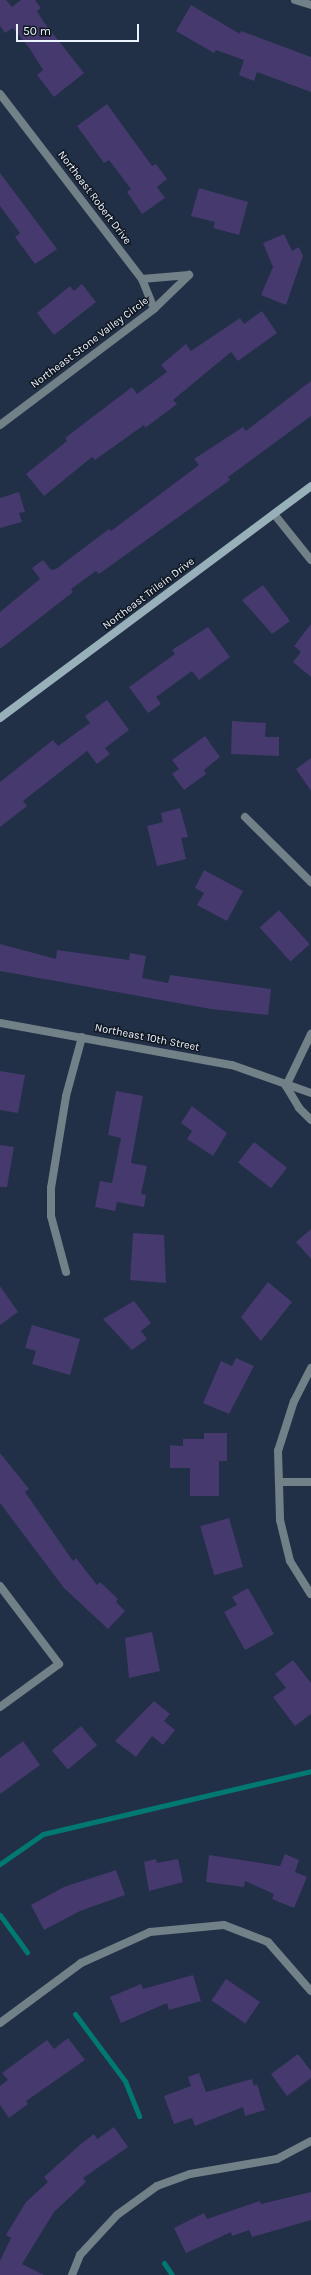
<!DOCTYPE html>
<html>
<head>
<meta charset="utf-8">
<style>
  body { margin:0 }
  #map { position:relative; width:311px; height:2275px; overflow:hidden; background:#213046; font-family:Karla,sans-serif }
  div>[style] { position:absolute }
  [style*='--x'] { left:calc(var(--x)*1px); top:calc(var(--y)*1px); width:calc(var(--w)*1px); rotate:calc(var(--a)*1deg) }
  .stream>* { height:5px; margin:-2.5px; padding:0 2.5px; transform-origin:2.5px; border-radius:2.5px; background:#017871 }
  .building>* { inset:0; background:#45396e; transform-origin:0 0 }
  .street>* { height:8px; margin:-4px; padding:0 4px; transform-origin:4px; border-radius:4px; background:#728187 }
  .secondary>* { height:8px; margin:-4px; padding:0 4px; transform-origin:4px; border-radius:4px; background:#98b0b9 }
  span { translate:-50% -50%; white-space:nowrap; text-align:center; line-height:1.15; -webkit-text-stroke:3px #111822; paint-order:stroke }
  .street-label { font-size:11px; color:#ebf3ff }
  .scale { position:absolute; left:16px; top:24px; width:123px; height:18px; box-sizing:border-box; border:2px solid #ebf3ff; border-top:0; padding-left:5px; font-size:12px; line-height:14px; white-space:nowrap; color:#ebf3ff; -webkit-text-stroke:3px #111822; paint-order:stroke }
</style>
</head>
<body>
<div id="map">
  <div class="stream">
    <i style="--x:0;--y:1864;--w:52;--a:-34.9"></i>
    <i style="--x:43;--y:1834;--w:275;--a:-13.2"></i>
    <i style="--x:0;--y:1915;--w:46;--a:53.9"></i>
    <i style="--x:75;--y:2014;--w:84;--a:53.3"></i>
    <i style="--x:125;--y:2081;--w:38;--a:68"></i>
    <i style="--x:164;--y:2263;--w:14;--a:56"></i>
  </div>
  <div class="building">
    <i style="clip-path:polygon(0 0,6px 0,12px 7px,21px 0,35px 0,41px 8px,37px 11px,43px 21px,84px 73px,54px 97px,37px 75px,43px 70px,30px 49px,13px 28px,5px 33px,0 26px)"></i>
    <i style="clip-path:polygon(191px 5px,240px 34px,241px 31px,311px 57px,311px 92px,257px 72px,254px 81px,239px 75px,244px 60px,216px 50px,214px 53px,176px 31px)"></i>
    <i style="clip-path:polygon(107px 104px,152px 166px,156px 164px,167px 179px,157px 187px,165px 198px,142px 214px,127px 192px,131px 189px,109px 160px,104px 163px,77px 126px)"></i>
    <i style="clip-path:polygon(0 173px,57px 249px,35px 264px,15px 237px,20px 233px,0 206px)"></i>
    <i style="clip-path:polygon(199px 188px,248px 202px,239px 235px,213px 228px,215px 222px,191px 216px)"></i>
    <i style="clip-path:polygon(284px 234px,292px 251px,299px 247px,303px 256px,286px 305px,261px 295px,273px 267px,263px 243px)"></i>
    <i style="clip-path:polygon(82px 284px,96px 302px,54px 335px,37px 313px,70px 286px,74px 291px)"></i>
    <i style="clip-path:polygon(262px 311px,277px 333px,238px 361px,231px 352px,173px 400px,177px 404px,145px 428px,144px 425px,95px 460px,92px 457px,44px 496px,26px 474px,67px 441px,65px 438px,132px 387px,137px 394px,167px 372px,161px 365px,186px 344px,191px 351px,240px 318px,244px 324px)"></i>
    <i style="clip-path:polygon(311px 381px,311px 416px,228px 477px,230px 480px,99px 574px,96px 571px,71px 589px,73px 592px,0 649px,0 612px,40px 579px,32px 568px,43px 560px,51px 570px,56px 569px,109px 529px,111px 531px,199px 465px,194px 459px,243px 427px,246px 431px)"></i>
    <i style="clip-path:polygon(19px 492px,25px 512px,19px 513px,22px 522px,0 528px,0 498px)"></i>
    <i style="clip-path:polygon(263px 585px,290px 621px,272px 634px,242px 600px)"></i>
    <i style="clip-path:polygon(311px 624px,311px 677px,293px 662px,301px 652px,294px 646px)"></i>
    <i style="clip-path:polygon(208px 627px,230px 657px,199px 680px,192px 671px,156px 697px,161px 704px,148px 713px,129px 687px,175px 654px,172px 650px)"></i>
    <i style="clip-path:polygon(107px 700px,129px 730px,105px 748px,110px 754px,97px 764px,87px 751px,23px 801px,27px 806px,0 827px,0 782px,53px 740px,58px 746px,90px 723px,85px 716px)"></i>
    <i style="clip-path:polygon(232px 721px,266px 723px,265px 737px,279px 737px,279px 756px,231px 754px)"></i>
    <i style="clip-path:polygon(205px 736px,220px 757px,204px 770px,206px 774px,184px 790px,172px 774px,179px 769px,172px 760px)"></i>
    <i style="clip-path:polygon(311px 758px,311px 791px,296px 769px)"></i>
    <i style="clip-path:polygon(180px 808px,188px 837px,181px 838px,186px 859px,157px 866px,147px 826px,163px 822px,161px 813px)"></i>
    <i style="clip-path:polygon(204px 870px,243px 891px,227px 921px,197px 905px,204px 893px,195px 888px)"></i>
    <i style="left:279px;top:910px;width:46px;height:26px;rotate:48deg"></i>
    <i style="clip-path:polygon(0 944px,56px 959px,57px 950px,129px 960px,130px 953px,146px 956px,142px 978px,168px 983px,170px 975px,271px 989px,268px 1015px,211px 1009px,0 971px)"></i>
    <i style="clip-path:polygon(0 1071px,25px 1075px,18px 1113px,0 1110px)"></i>
    <i style="clip-path:polygon(116px 1091px,143px 1096px,131px 1163px,147px 1166px,141px 1194px,146px 1195px,144px 1207px,117px 1202px,115px 1211px,95px 1207px,100px 1181px,112px 1183px,121px 1138px,108px 1135px)"></i>
    <i style="clip-path:polygon(192px 1106px,227px 1133px,213px 1156px,187px 1139px,192px 1131px,181px 1123px)"></i>
    <i style="left:254px;top:1142px;width:42px;height:26px;rotate:38deg"></i>
    <i style="clip-path:polygon(0 1145px,14px 1147px,7px 1187px,0 1187px)"></i>
    <i style="clip-path:polygon(311px 1229px,311px 1259px,296px 1242px)"></i>
    <i style="clip-path:polygon(133px 1233px,164px 1235px,166px 1283px,130px 1280px)"></i>
    <i style="clip-path:polygon(268px 1282px,292px 1302px,261px 1341px,241px 1317px)"></i>
    <i style="clip-path:polygon(0 1286px,18px 1312px,0 1325px)"></i>
    <i style="clip-path:polygon(134px 1301px,151px 1323px,141px 1331px,147px 1339px,132px 1350px,103px 1319px)"></i>
    <i style="clip-path:polygon(32px 1325px,80px 1339px,70px 1375px,32px 1364px,36px 1351px,25px 1348px)"></i>
    <i style="clip-path:polygon(236px 1358px,254px 1366px,229px 1414px,203px 1403px,221px 1361px,232px 1366px)"></i>
    <i style="clip-path:polygon(204px 1433px,227px 1433px,227px 1461px,219px 1461px,219px 1496px,190px 1496px,190px 1468px,170px 1468px,170px 1445px,183px 1446px,183px 1439px,204px 1439px)"></i>
    <i style="clip-path:polygon(0 1453px,29px 1489px,25px 1492px,73px 1561px,76px 1558px,97px 1585px,100px 1582px,118px 1599px,116px 1602px,125px 1611px,108px 1629px,64px 1588px,0 1503px)"></i>
    <i style="left:229px;top:1518px;width:51px;height:30px;rotate:74deg"></i>
    <i style="clip-path:polygon(248px 1588px,274px 1634px,245px 1650px,224px 1612px,237px 1605px,232px 1597px)"></i>
    <i style="clip-path:polygon(152px 1632px,160px 1671px,129px 1678px,125px 1638px)"></i>
    <i style="clip-path:polygon(293px 1660px,311px 1683px,311px 1714px,295px 1726px,273px 1697px,286px 1688px,275px 1674px)"></i>
    <i style="clip-path:polygon(154px 1701px,170px 1714px,164px 1721px,175px 1730px,163px 1745px,152px 1736px,136px 1757px,115px 1741px)"></i>
    <i style="left:81px;top:1726px;width:25px;height:38px;rotate:50deg"></i>
    <i style="clip-path:polygon(23px 1741px,40px 1765px,0 1794px,0 1758px)"></i>
    <i style="clip-path:polygon(285px 1854px,299px 1860px,295px 1872px,307px 1877px,294px 1908px,272px 1899px,274px 1894px,245px 1881px,244px 1887px,206px 1882px,209px 1855px,280px 1866px)"></i>
    <i style="clip-path:polygon(156px 1859px,157px 1863px,178px 1859px,183px 1882px,149px 1891px,144px 1862px)"></i>
    <i style="clip-path:polygon(116px 1870px,125px 1895px,80px 1911px,44px 1930px,31px 1905px,64px 1887px)"></i>
    <i style="clip-path:polygon(193px 1975px,201px 2001px,169px 2010px,167px 2003px,121px 2023px,110px 1997px,141px 1984px,143px 1989px)"></i>
    <i style="left:226px;top:1979px;width:41px;height:26px;rotate:34deg"></i>
    <i style="clip-path:polygon(68px 2038px,85px 2060px,26px 2101px,28px 2104px,9px 2118px,0 2105px,0 2086px,8px 2080px,2px 2073px,47px 2040px,54px 2049px)"></i>
    <i style="clip-path:polygon(298px 2054px,311px 2071px,311px 2078px,287px 2096px,271px 2074px)"></i>
    <i style="clip-path:polygon(199px 2073px,206px 2092px,252px 2079px,254px 2086px,257px 2084px,265px 2110px,245px 2116px,243px 2107px,195px 2126px,192px 2118px,174px 2124px,164px 2096px,191px 2086px,188px 2077px)"></i>
    <i style="clip-path:polygon(114px 2127px,128px 2147px,83px 2178px,86px 2182px,54px 2212px,22px 2264px,44px 2275px,0 2275px,0 2261px,11px 2238px,6px 2235px,26px 2202px,48px 2182px,44px 2177px,82px 2143px,94px 2134px,97px 2139px)"></i>
    <i style="clip-path:polygon(311px 2192px,311px 2220px,252px 2237px,249px 2230px,232px 2236px,231px 2232px,186px 2253px,174px 2228px,204px 2213px,207px 2219px,260px 2201px,261px 2204px)"></i>
  </div>
  <div class="street">
    <i style="--x:295;--y:0;--w:17;--a:17"></i>
    <i style="--x:0;--y:94;--w:233;--a:52.5"></i>
    <i style="--x:142;--y:279;--w:47;--a:-4.9"></i>
    <i style="--x:142;--y:279;--w:32;--a:68"></i>
    <i style="--x:0;--y:425;--w:193;--a:-37"></i>
    <i style="--x:154;--y:309;--w:49;--a:-44.2"></i>
    <i style="--x:274;--y:514;--w:59;--a:51.2"></i>
    <i style="--x:245;--y:817;--w:93;--a:44.6"></i>
    <i style="--x:0;--y:1023;--w:236;--a:10.3"></i>
    <i style="--x:232;--y:1065;--w:84;--a:19.5"></i>
    <i style="--x:286;--y:1086;--w:58;--a:-64.3"></i>
    <i style="--x:286;--y:1086;--w:26;--a:59"></i>
    <i style="--x:299;--y:1108;--w:17;--a:45"></i>
    <i style="--x:66;--y:1272;--w:58;--a:-105"></i>
    <i style="--x:51;--y:1216;--w:28;--a:-90"></i>
    <i style="--x:51;--y:1188;--w:93;--a:-80.7"></i>
    <i style="--x:66;--y:1096;--w:61;--a:-74.8"></i>
    <i style="--x:311;--y:1368;--w:37;--a:117"></i>
    <i style="--x:294;--y:1401;--w:52;--a:107.7"></i>
    <i style="--x:278;--y:1451;--w:69;--a:88.3"></i>
    <i style="--x:280;--y:1520;--w:42;--a:76.3"></i>
    <i style="--x:290;--y:1561;--w:39;--a:58"></i>
    <i style="--x:279;--y:1482;--w:32;--a:0"></i>
    <i style="--x:0;--y:1586;--w:98;--a:52.9"></i>
    <i style="--x:59;--y:1664;--w:73;--a:143.9"></i>
    <i style="--x:0;--y:2023;--w:101;--a:-36.5"></i>
    <i style="--x:81;--y:1963;--w:76;--a:-24.2"></i>
    <i style="--x:150;--y:1932;--w:74;--a:-5.4"></i>
    <i style="--x:224;--y:1925;--w:47;--a:21.1"></i>
    <i style="--x:268;--y:1942;--w:65;--a:48.7"></i>
    <i style="--x:72;--y:2275;--w:22;--a:-68"></i>
    <i style="--x:80;--y:2255;--w:54;--a:-47.2"></i>
    <i style="--x:117;--y:2215;--w:49;--a:-35.9"></i>
    <i style="--x:157;--y:2186;--w:35;--a:-20"></i>
    <i style="--x:190;--y:2174;--w:88;--a:-9.8"></i>
    <i style="--x:277;--y:2159;--w:38;--a:-28"></i>
  </div>
  <div class="secondary">
    <i style="--x:0;--y:718;--w:388;--a:-36.7"></i>
  </div>
  <div class="street-label">
    <span style="left:94px;top:198px;rotate:53deg">Northeast Robert Drive</span>
    <span style="left:90px;top:343px;rotate:-37deg">Northeast Stone Valley Circle</span>
    <span style="left:149px;top:594px;rotate:-37deg">Northeast Trilein Drive</span>
    <span style="left:147px;top:1038px;rotate:11deg">Northeast 10th Street</span>
  </div>
  <div class="scale">50 m</div>
</div>
</body>
</html>
